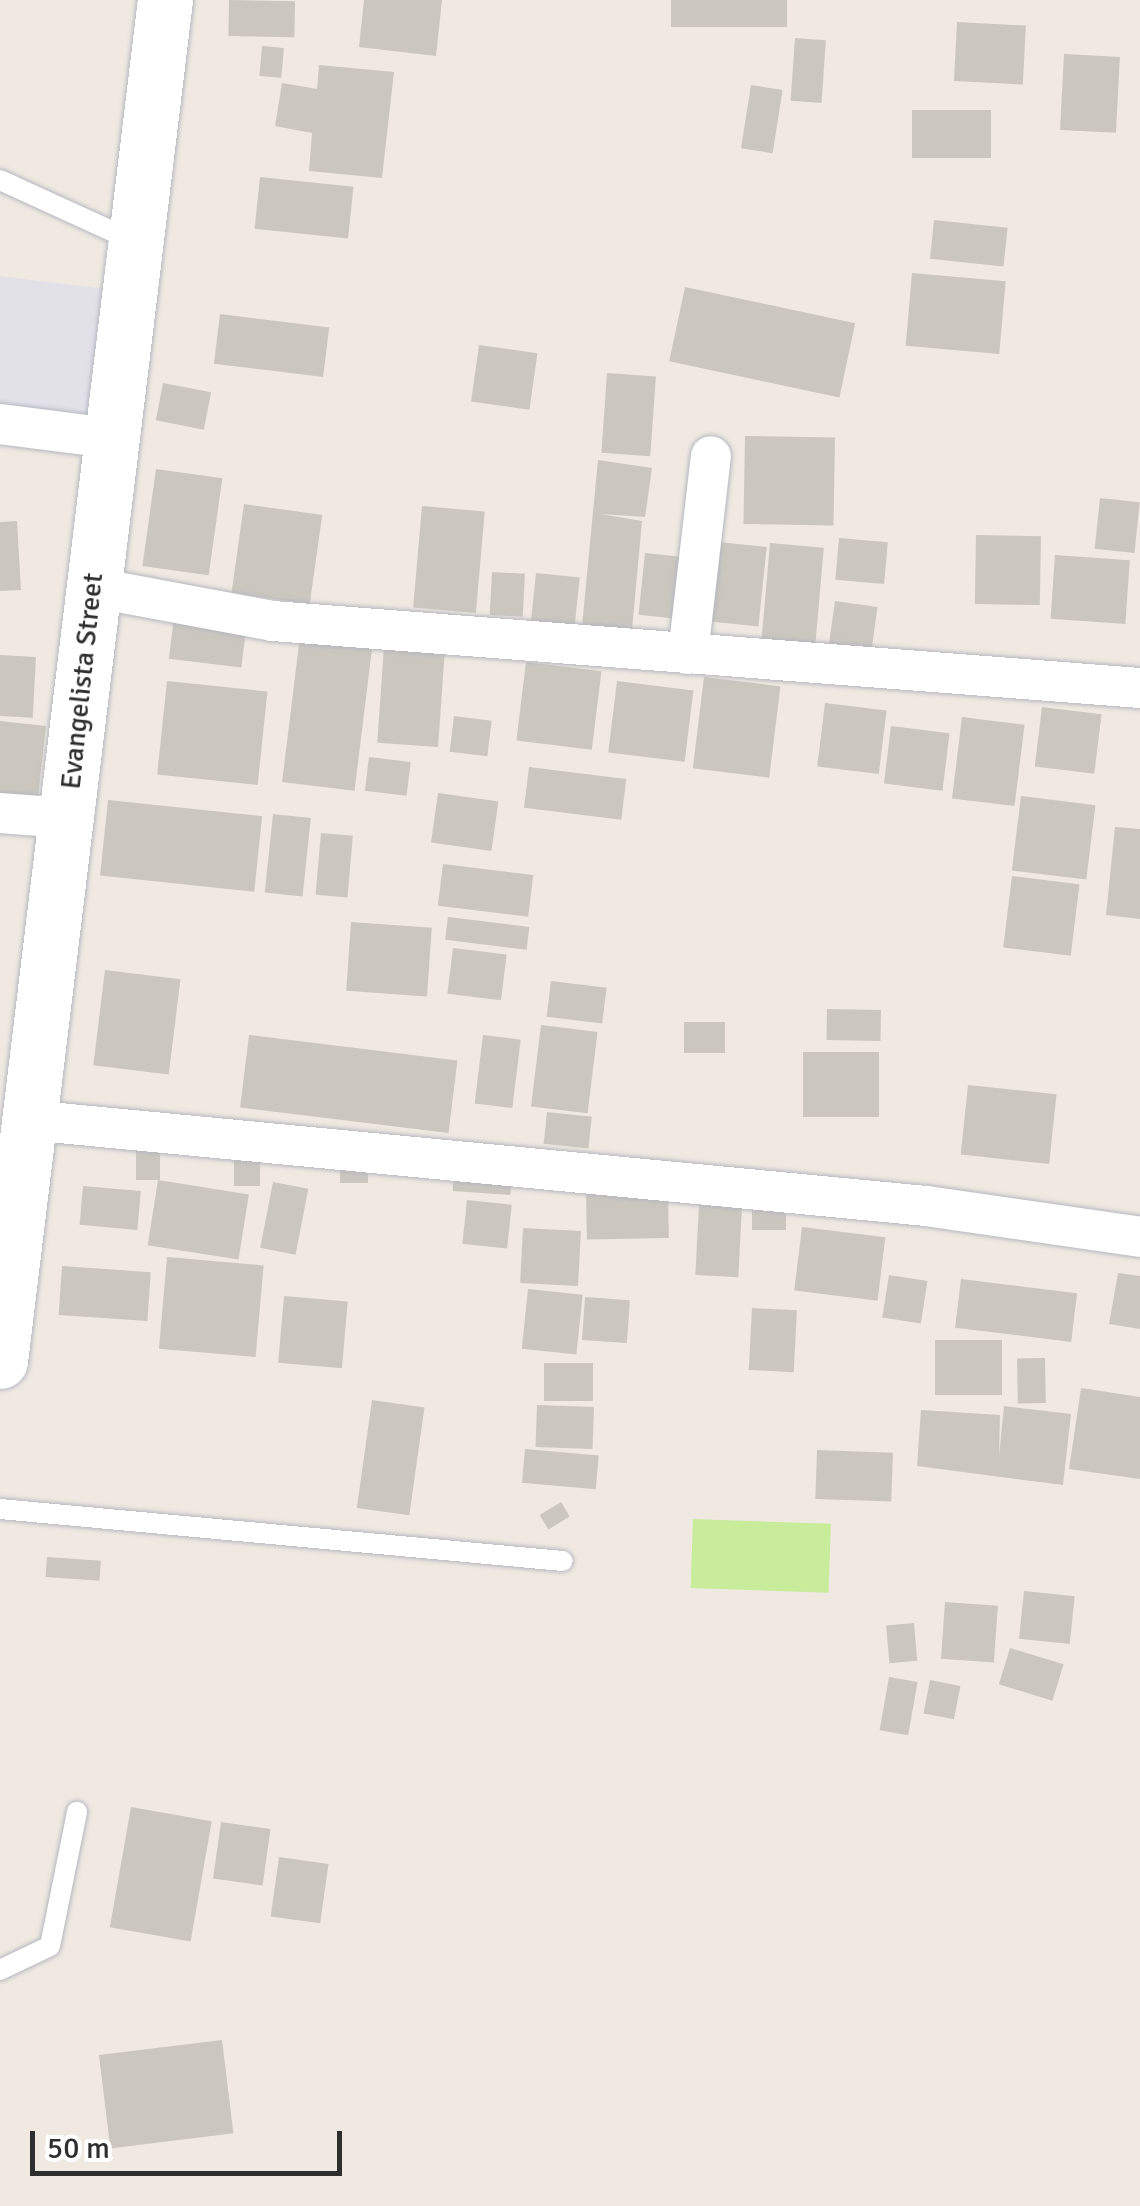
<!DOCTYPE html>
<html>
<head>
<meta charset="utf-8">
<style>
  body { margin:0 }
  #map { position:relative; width:1140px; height:2206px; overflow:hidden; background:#efe9e1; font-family:Signika,sans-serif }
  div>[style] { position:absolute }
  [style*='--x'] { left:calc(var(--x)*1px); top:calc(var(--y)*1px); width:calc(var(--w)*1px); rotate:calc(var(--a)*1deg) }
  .industrial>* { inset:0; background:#e3e1e8 }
  .pitch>* { inset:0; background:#c9ec9a; transform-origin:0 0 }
  .building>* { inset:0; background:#cbc7bf; transform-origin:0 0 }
  .roads { filter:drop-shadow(0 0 2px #b4b7c1) drop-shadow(0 0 2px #b4b7c1) }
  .lane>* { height:20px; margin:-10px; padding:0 10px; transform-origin:10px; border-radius:10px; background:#fff }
  .street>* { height:40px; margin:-20px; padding:0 20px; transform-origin:20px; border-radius:20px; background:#fff }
  .secondary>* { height:55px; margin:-27.5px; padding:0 27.5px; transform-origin:27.5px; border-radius:27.5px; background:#fff }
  span { translate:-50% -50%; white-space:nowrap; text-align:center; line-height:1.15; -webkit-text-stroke:10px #fff; paint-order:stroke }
  .street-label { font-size:28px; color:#2e2e2e }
  .scale { position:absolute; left:30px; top:2131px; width:312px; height:45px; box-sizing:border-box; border:5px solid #2e2e2e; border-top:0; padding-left:12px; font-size:30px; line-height:35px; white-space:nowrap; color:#2e2e2e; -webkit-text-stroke:8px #fff; paint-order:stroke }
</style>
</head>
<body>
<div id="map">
  <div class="industrial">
    <i style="clip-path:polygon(0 276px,124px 291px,106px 434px,0 420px)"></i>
  </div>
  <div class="pitch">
    <i style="left:693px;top:1519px;width:138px;height:69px;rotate:2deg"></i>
  </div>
  <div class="building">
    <i style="left:229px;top:0;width:66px;height:36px;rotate:1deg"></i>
    <i style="clip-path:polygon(364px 0,442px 0,436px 56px,359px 47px)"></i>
    <i style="left:671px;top:0;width:116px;height:27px"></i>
    <i style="left:957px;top:22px;width:69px;height:59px;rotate:3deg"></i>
    <i style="left:795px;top:38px;width:31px;height:63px;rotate:4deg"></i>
    <i style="left:262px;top:46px;width:22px;height:30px;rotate:5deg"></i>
    <i style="left:1064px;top:54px;width:56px;height:76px;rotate:3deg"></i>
    <i style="clip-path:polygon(319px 65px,394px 72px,382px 178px,309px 171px,312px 133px,275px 126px,282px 83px,317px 89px)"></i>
    <i style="left:751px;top:85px;width:32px;height:64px;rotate:9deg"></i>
    <i style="left:912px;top:110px;width:79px;height:48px"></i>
    <i style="left:260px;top:177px;width:94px;height:52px;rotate:6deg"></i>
    <i style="left:934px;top:220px;width:74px;height:39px;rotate:6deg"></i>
    <i style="left:912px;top:273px;width:94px;height:73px;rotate:5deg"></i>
    <i style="left:685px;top:287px;width:174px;height:76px;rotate:12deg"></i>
    <i style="left:220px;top:314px;width:110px;height:50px;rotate:7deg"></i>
    <i style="left:479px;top:345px;width:59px;height:57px;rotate:8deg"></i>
    <i style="left:607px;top:373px;width:49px;height:80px;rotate:4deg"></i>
    <i style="left:163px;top:383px;width:49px;height:38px;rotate:11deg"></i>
    <i style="left:745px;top:436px;width:90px;height:88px;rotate:1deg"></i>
    <i style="clip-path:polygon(598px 460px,652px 468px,645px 517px,601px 514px,642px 521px,632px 630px,582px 626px)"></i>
    <i style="left:156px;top:469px;width:67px;height:98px;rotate:8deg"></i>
    <i style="left:1100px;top:498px;width:40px;height:51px;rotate:6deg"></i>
    <i style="left:244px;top:504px;width:79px;height:90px;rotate:8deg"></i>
    <i style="left:422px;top:506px;width:63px;height:102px;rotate:5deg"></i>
    <i style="clip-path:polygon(17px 521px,21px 590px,0 591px,0 522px)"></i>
    <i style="left:976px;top:535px;width:65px;height:69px;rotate:1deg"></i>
    <i style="left:839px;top:538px;width:49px;height:42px;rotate:5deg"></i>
    <i style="left:719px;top:542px;width:48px;height:80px;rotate:6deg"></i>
    <i style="left:770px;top:543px;width:54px;height:103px;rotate:5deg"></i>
    <i style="left:645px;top:553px;width:36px;height:62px;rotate:6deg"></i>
    <i style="left:1055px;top:555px;width:75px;height:64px;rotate:4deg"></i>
    <i style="left:492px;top:572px;width:33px;height:43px;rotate:3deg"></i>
    <i style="left:536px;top:573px;width:44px;height:49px;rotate:6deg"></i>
    <i style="left:835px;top:601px;width:43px;height:47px;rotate:8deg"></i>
    <i style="left:174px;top:617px;width:73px;height:42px;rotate:7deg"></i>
    <i style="left:300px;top:636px;width:73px;height:147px;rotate:7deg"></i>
    <i style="left:384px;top:646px;width:61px;height:97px;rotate:4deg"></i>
    <i style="left:0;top:655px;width:36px;height:61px;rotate:3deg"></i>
    <i style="left:526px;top:662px;width:76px;height:79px;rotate:7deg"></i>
    <i style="left:704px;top:677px;width:77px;height:92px;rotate:7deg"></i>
    <i style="left:167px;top:681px;width:101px;height:94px;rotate:6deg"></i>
    <i style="left:617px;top:681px;width:77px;height:72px;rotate:7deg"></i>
    <i style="left:825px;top:703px;width:62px;height:64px;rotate:7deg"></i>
    <i style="left:1042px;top:707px;width:60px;height:60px;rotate:7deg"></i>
    <i style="left:454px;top:716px;width:38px;height:36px;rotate:7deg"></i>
    <i style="left:962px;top:717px;width:63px;height:82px;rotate:7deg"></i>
    <i style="clip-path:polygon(0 721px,46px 726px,37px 806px,0 802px)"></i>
    <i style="left:891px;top:726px;width:59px;height:58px;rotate:7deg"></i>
    <i style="left:369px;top:757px;width:42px;height:34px;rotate:7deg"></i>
    <i style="left:529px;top:767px;width:98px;height:41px;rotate:7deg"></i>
    <i style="left:438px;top:793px;width:61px;height:50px;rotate:8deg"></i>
    <i style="left:1021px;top:796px;width:75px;height:75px;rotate:7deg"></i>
    <i style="left:108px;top:800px;width:155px;height:76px;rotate:6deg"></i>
    <i style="left:273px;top:814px;width:38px;height:79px;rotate:6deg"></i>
    <i style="clip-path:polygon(1115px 827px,1140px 829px,1140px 919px,1106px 915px)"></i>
    <i style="left:321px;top:833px;width:32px;height:62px;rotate:5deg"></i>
    <i style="left:443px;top:864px;width:91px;height:42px;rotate:7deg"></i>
    <i style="left:1012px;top:876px;width:68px;height:72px;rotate:7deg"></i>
    <i style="left:448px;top:917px;width:82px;height:23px;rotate:7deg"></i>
    <i style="left:351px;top:922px;width:81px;height:69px;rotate:4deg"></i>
    <i style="left:453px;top:948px;width:54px;height:46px;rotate:7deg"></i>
    <i style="left:105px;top:970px;width:76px;height:96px;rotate:7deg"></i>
    <i style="left:551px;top:981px;width:56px;height:36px;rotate:7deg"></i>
    <i style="left:827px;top:1009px;width:54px;height:31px;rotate:1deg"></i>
    <i style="left:684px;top:1022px;width:41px;height:31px"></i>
    <i style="left:541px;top:1025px;width:57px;height:82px;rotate:7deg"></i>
    <i style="left:249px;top:1035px;width:210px;height:73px;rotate:7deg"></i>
    <i style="left:483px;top:1035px;width:38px;height:69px;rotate:7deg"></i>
    <i style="left:803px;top:1052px;width:76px;height:65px"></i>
    <i style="left:968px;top:1085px;width:89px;height:70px;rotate:6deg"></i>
    <i style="left:547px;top:1112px;width:45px;height:32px;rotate:6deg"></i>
    <i style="left:136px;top:1148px;width:24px;height:32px"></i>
    <i style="left:234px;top:1148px;width:26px;height:38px"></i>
    <i style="left:340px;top:1162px;width:28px;height:21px"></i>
    <i style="left:454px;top:1171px;width:58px;height:20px;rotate:4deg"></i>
    <i style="left:158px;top:1180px;width:92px;height:66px;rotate:9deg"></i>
    <i style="left:273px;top:1182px;width:36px;height:67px;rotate:11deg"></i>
    <i style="left:83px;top:1186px;width:58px;height:39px;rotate:5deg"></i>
    <i style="left:668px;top:1189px;width:49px;height:82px;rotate:89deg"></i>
    <i style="left:467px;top:1200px;width:45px;height:44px;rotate:6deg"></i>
    <i style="left:752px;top:1203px;width:34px;height:27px"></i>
    <i style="left:699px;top:1205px;width:43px;height:70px;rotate:3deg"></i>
    <i style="left:802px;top:1227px;width:84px;height:64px;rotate:7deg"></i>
    <i style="left:523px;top:1228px;width:58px;height:55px;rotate:3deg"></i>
    <i style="left:167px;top:1257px;width:97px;height:92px;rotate:5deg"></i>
    <i style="left:62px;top:1266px;width:89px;height:49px;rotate:4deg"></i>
    <i style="clip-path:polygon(1118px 1273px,1140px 1276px,1140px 1329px,1109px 1324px)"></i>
    <i style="left:889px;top:1275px;width:39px;height:43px;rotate:9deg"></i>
    <i style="left:961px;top:1279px;width:117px;height:49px;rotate:7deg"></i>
    <i style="left:528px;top:1289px;width:55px;height:60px;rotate:6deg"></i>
    <i style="left:284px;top:1296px;width:64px;height:67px;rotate:5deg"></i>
    <i style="left:585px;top:1297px;width:45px;height:43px;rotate:4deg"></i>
    <i style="left:752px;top:1308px;width:45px;height:62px;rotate:3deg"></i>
    <i style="left:935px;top:1340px;width:67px;height:55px"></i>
    <i style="left:1045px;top:1358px;width:45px;height:28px;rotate:89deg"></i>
    <i style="left:544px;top:1363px;width:49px;height:38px"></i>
    <i style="clip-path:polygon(1081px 1388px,1140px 1397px,1140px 1479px,1069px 1469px)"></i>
    <i style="left:372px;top:1400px;width:53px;height:109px;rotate:8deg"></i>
    <i style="left:537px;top:1405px;width:57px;height:42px;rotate:2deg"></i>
    <i style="clip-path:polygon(1004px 1406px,1071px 1414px,1063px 1485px,917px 1466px,921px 1410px,1000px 1415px,999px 1456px)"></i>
    <i style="left:525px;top:1449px;width:74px;height:34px;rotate:5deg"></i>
    <i style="left:817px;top:1450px;width:76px;height:49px;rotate:2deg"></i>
    <i style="left:561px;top:1502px;width:17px;height:25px;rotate:59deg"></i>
    <i style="left:47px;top:1557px;width:54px;height:20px;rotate:4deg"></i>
    <i style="left:1024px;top:1591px;width:51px;height:48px;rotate:6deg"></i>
    <i style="left:945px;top:1602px;width:53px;height:57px;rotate:4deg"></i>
    <i style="left:914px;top:1623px;width:38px;height:28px;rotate:85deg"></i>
    <i style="left:1010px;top:1648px;width:56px;height:38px;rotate:17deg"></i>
    <i style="left:889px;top:1677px;width:29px;height:54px;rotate:10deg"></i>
    <i style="left:930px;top:1680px;width:31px;height:34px;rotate:11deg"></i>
    <i style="left:131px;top:1807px;width:82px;height:122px;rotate:10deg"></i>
    <i style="left:221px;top:1822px;width:50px;height:57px;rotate:8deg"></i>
    <i style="left:279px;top:1857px;width:50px;height:60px;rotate:8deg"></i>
    <i style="left:222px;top:2040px;width:94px;height:124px;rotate:83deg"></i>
  </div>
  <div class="roads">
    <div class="lane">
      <i style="--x:0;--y:180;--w:146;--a:24.6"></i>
      <i style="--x:0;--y:1509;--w:565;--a:5.28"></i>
      <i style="--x:0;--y:1970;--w:55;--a:-25.6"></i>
      <i style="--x:50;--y:1946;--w:137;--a:-78.6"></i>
    </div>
    <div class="street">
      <i style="--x:0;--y:424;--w:111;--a:7.3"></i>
      <i style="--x:91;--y:587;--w:185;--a:10.6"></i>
      <i style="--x:273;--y:621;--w:870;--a:4.42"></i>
      <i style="--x:688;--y:654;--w:199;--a:-83.4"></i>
      <i style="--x:0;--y:813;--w:67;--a:4.3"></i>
      <i style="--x:28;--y:1120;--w:902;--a:5.47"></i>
      <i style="--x:926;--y:1206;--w:216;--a:8.2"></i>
    </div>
    <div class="secondary">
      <i style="--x:0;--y:1361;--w:1371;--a:-83.09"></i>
    </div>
  </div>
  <div class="street-label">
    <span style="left:82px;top:681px;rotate:-84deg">Evangelista Street</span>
  </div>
  <div class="scale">50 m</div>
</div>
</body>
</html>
